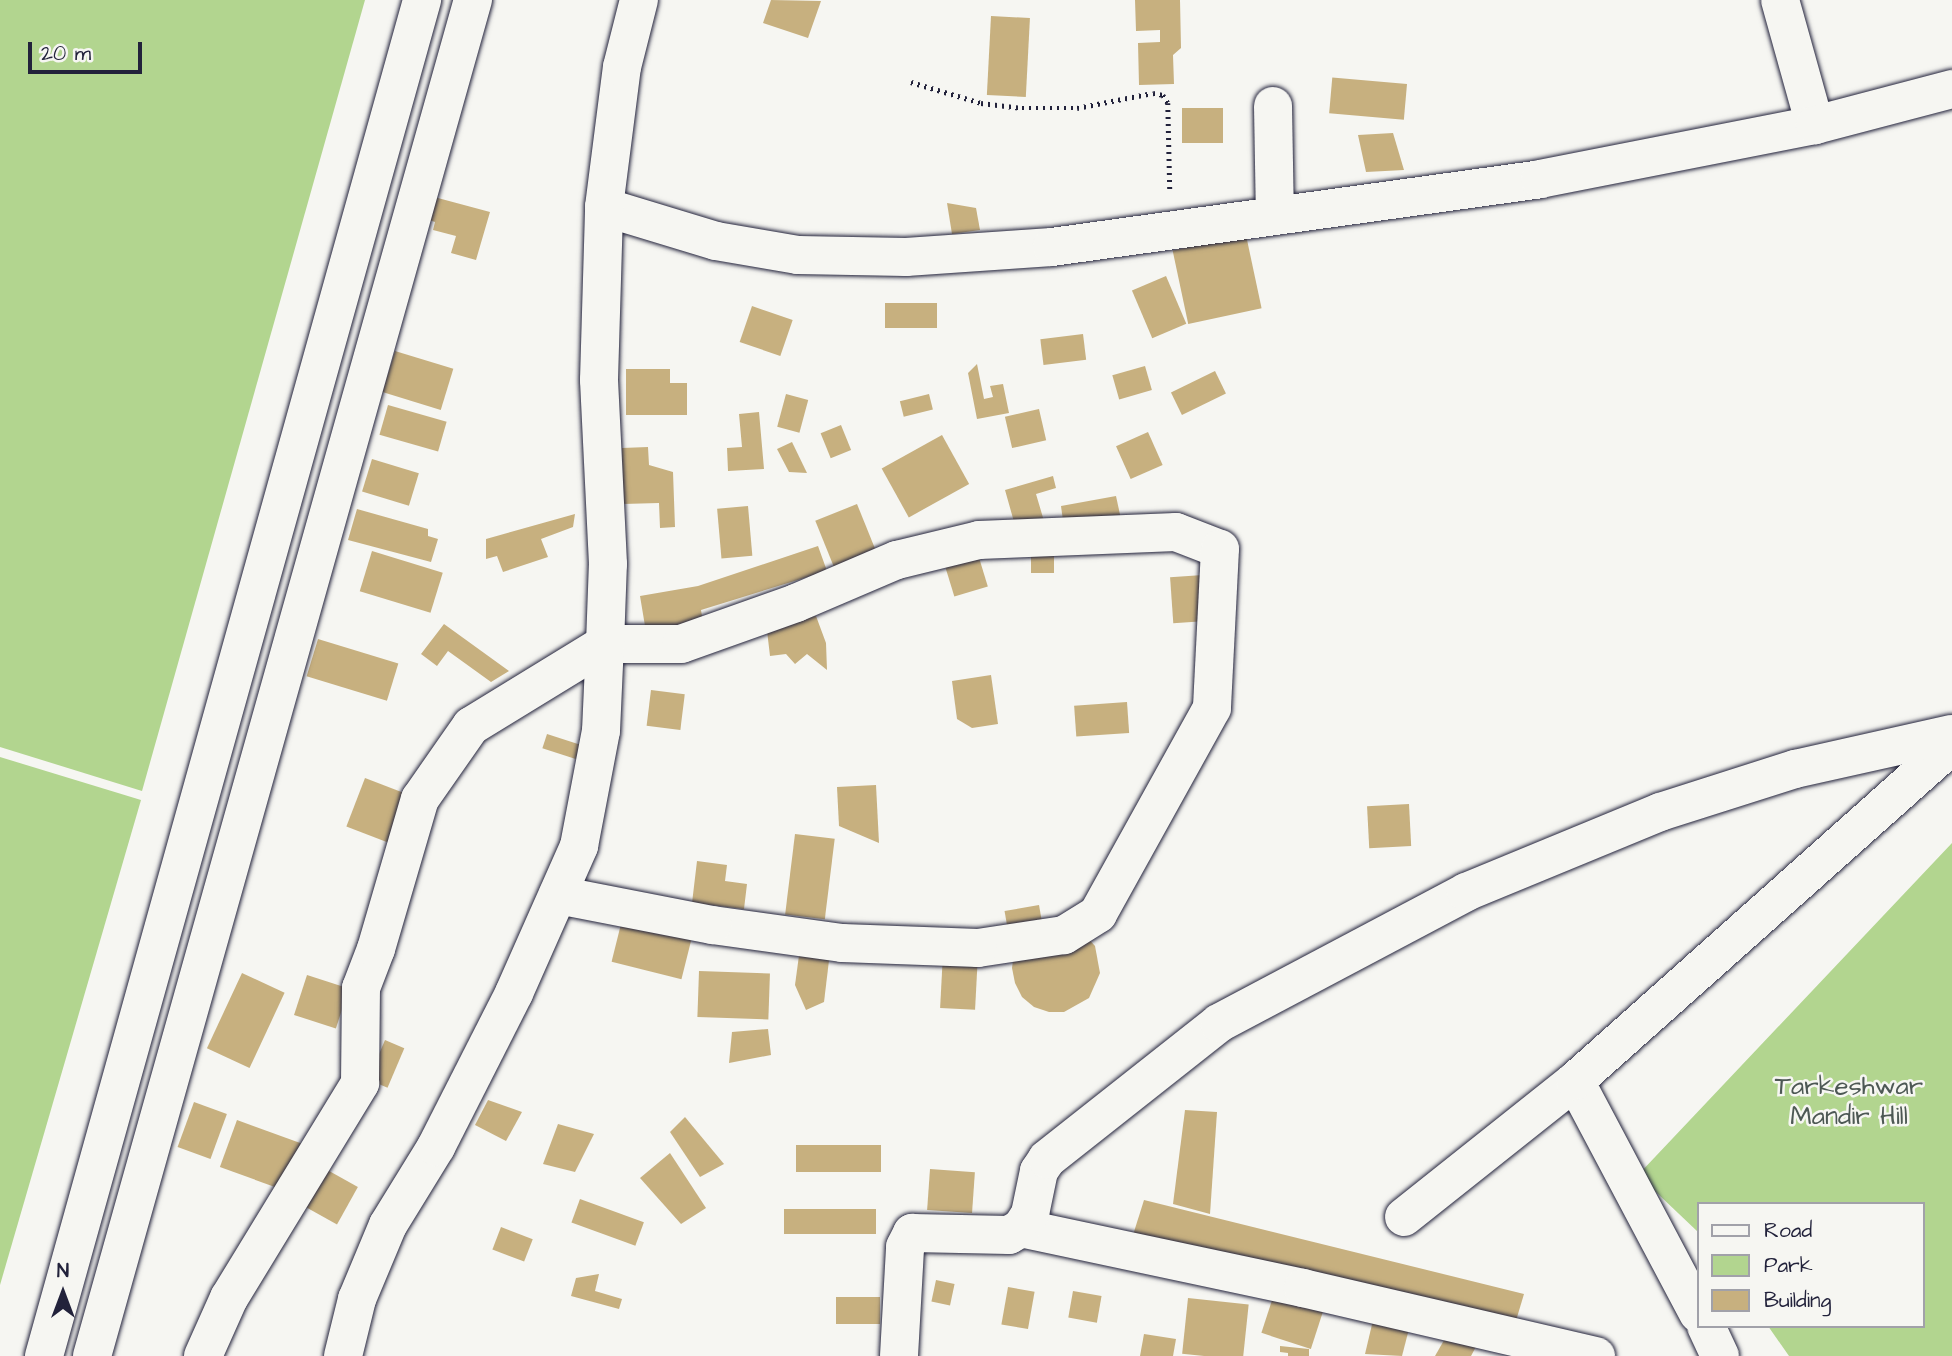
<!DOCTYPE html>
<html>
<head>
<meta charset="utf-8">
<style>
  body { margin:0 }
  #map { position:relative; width:1952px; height:1356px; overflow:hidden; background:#f6f6f2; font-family:"Architects Daughter",sans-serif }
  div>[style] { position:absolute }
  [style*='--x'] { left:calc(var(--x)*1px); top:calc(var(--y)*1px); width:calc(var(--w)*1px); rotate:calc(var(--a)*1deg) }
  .green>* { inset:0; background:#b2d58f }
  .building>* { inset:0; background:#c7b07f; transform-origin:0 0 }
  .path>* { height:4.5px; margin-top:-2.25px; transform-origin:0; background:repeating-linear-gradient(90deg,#22223b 0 2px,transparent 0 7px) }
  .roads { filter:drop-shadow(0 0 2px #22223b) drop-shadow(0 0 2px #22223b) }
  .minor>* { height:38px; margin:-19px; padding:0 19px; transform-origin:19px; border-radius:19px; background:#f6f6f2 }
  span { translate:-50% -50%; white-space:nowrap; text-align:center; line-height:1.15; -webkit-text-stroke:5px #f6f6f2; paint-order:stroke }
  .park-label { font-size:26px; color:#4d5854 }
  .legend { position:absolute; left:1697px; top:1202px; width:228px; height:126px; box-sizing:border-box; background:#f6f6f2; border:2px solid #a1a1a9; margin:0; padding:9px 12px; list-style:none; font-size:21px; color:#22223b }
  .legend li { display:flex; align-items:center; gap:14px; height:35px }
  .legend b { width:35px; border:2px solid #a1a1a9 }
  .north { position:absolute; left:28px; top:1258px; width:70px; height:70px; -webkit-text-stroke:5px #f6f6f2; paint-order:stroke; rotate:0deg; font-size:19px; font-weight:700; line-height:28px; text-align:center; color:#22223b }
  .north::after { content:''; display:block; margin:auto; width:24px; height:32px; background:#22223b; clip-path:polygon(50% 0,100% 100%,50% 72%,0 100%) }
  .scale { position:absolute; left:28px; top:42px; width:114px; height:32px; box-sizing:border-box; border:4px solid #22223b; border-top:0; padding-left:9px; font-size:21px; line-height:24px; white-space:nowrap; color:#22223b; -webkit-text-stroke:5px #f6f6f2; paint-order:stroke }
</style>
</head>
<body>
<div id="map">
  <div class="green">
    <i style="clip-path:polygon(0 0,365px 0,142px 791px,0 747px)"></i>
    <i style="clip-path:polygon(0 757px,141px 800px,0 1285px)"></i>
    <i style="clip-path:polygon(1952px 843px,1952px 1356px,1789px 1356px,1768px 1326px,1922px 1326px,1922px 1204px,1698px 1204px,1698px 1232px,1638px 1175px)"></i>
  </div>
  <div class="building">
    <i style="clip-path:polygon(771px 0,821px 1px,808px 38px,763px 23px)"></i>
    <i style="clip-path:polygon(1135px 0,1180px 0,1181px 48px,1173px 55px,1174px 84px,1139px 85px,1138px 43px,1160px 42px,1160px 30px,1136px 31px)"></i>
    <i style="left:991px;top:16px;width:39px;height:79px;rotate:3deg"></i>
    <i style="left:1407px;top:84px;width:36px;height:75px;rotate:95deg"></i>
    <i style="left:1182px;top:108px;width:41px;height:35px"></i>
    <i style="clip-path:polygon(1393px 133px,1404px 170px,1366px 172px,1358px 135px)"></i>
    <i style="clip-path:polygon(423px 194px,490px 212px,476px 260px,451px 253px,456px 236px,433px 230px,435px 222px,417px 216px)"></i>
    <i style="clip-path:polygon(947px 203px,976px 208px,980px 230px,952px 234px)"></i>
    <i style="left:1246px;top:235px;width:75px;height:75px;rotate:78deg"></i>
    <i style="left:1166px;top:276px;width:52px;height:37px;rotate:67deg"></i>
    <i style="left:885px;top:303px;width:52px;height:25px"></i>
    <i style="left:752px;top:306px;width:43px;height:38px;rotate:19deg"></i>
    <i style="left:1083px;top:334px;width:26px;height:43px;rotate:83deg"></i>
    <i style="left:395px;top:351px;width:61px;height:43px;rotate:17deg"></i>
    <i style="clip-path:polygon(977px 364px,984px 399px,993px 397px,990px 386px,1003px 384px,1009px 413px,977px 419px,968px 373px)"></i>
    <i style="left:1145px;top:366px;width:25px;height:34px;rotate:74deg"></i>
    <i style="clip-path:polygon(626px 369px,670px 369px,670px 383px,687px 383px,687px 415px,626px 415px)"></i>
    <i style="left:1215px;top:371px;width:25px;height:49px;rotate:64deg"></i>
    <i style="left:786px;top:394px;width:23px;height:34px;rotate:15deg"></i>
    <i style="left:929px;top:394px;width:16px;height:30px;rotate:76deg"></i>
    <i style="left:388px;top:405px;width:61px;height:31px;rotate:16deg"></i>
    <i style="left:1039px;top:409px;width:32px;height:35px;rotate:77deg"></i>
    <i style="clip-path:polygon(759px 412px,764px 469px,728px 471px,727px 448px,742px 447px,739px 414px)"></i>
    <i style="left:841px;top:425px;width:27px;height:22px;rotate:68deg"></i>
    <i style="left:1148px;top:432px;width:36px;height:35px;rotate:66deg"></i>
    <i style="left:942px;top:435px;width:56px;height:69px;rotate:61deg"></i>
    <i style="clip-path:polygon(792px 442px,807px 473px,789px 472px,777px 449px)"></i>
    <i style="clip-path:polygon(648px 447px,649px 465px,673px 472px,675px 527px,660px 528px,659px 503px,623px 504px,622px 448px)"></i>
    <i style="left:372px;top:459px;width:49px;height:34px;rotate:17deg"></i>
    <i style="clip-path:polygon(1053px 476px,1056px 488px,1036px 494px,1044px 521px,1016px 529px,1005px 490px)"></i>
    <i style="clip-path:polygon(1116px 496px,1122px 524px,1064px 528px,1061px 506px)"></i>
    <i style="left:857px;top:504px;width:52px;height:45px;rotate:68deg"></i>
    <i style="left:748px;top:506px;width:50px;height:31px;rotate:85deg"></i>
    <i style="clip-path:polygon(357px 509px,428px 529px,428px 536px,438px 539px,431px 562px,348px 540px)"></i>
    <i style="clip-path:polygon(575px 514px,573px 527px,541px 539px,548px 557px,503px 572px,497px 556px,486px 559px,486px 539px)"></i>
    <i style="clip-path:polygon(818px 546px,827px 571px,701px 610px,703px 622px,646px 632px,640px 596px,698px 586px)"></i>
    <i style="left:1031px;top:547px;width:23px;height:26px"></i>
    <i style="left:372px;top:551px;width:74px;height:42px;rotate:17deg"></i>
    <i style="left:977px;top:551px;width:37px;height:35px;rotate:73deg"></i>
    <i style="left:1203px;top:575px;width:46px;height:33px;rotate:86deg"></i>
    <i style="clip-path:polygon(816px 616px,826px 643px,827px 670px,807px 654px,795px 664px,786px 654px,770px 656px,766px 622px)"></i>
    <i style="clip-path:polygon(444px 624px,509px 671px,491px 682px,448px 651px,437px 666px,421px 654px)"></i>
    <i style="left:318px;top:639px;width:84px;height:39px;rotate:17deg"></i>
    <i style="clip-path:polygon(991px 675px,998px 724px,972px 728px,957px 719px,952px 681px)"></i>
    <i style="left:651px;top:690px;width:34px;height:36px;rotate:7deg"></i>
    <i style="left:1127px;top:702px;width:31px;height:53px;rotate:86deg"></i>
    <i style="left:547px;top:734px;width:35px;height:15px;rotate:18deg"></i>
    <i style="left:365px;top:778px;width:55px;height:52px;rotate:21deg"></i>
    <i style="clip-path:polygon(876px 785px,879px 843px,839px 826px,837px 787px)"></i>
    <i style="left:1409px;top:804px;width:42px;height:42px;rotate:87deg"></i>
    <i style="left:795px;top:834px;width:40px;height:81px;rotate:7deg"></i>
    <i style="clip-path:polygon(697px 861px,727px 865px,725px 881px,747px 884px,744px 909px,692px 903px)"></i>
    <i style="left:1039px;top:905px;width:17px;height:35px;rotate:80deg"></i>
    <i style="left:622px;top:920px;width:72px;height:43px;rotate:14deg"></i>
    <i style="clip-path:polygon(1086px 936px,1095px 946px,1100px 973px,1089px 998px,1064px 1012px,1049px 1012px,1034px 1007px,1022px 997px,1015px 983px,1012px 968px,1014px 953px)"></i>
    <i style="clip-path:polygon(800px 948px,830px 952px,824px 1002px,806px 1010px,795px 985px)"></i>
    <i style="left:943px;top:953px;width:35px;height:55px;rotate:3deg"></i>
    <i style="left:699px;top:971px;width:71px;height:46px;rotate:2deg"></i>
    <i style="left:242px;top:973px;width:47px;height:83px;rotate:25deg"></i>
    <i style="left:307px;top:975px;width:44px;height:42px;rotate:18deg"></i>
    <i style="clip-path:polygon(768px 1029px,771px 1055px,729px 1063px,732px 1032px)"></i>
    <i style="left:385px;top:1040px;width:21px;height:43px;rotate:23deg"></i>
    <i style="clip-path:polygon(488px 1100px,522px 1112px,506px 1141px,475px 1125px)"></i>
    <i style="left:194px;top:1102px;width:35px;height:48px;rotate:20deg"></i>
    <i style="clip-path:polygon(1185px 1110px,1217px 1112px,1210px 1214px,1173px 1204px)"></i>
    <i style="clip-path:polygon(685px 1117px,724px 1164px,700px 1177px,670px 1132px)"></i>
    <i style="left:237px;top:1120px;width:68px;height:50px;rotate:20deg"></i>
    <i style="clip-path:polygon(558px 1124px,594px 1134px,575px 1172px,543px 1164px)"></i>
    <i style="left:796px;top:1145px;width:85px;height:27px"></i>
    <i style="clip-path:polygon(670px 1153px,706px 1208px,681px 1224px,640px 1178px)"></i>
    <i style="left:322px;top:1167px;width:41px;height:43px;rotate:29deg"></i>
    <i style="left:930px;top:1169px;width:45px;height:41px;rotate:4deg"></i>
    <i style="left:580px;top:1199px;width:68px;height:25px;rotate:20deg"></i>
    <i style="clip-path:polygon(1144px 1200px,1524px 1294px,1515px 1324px,1133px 1235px)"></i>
    <i style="left:784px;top:1209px;width:92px;height:25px"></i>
    <i style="left:501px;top:1227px;width:34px;height:24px;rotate:21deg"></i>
    <i style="clip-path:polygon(599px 1274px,595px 1291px,622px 1299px,619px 1309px,571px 1296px,576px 1278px)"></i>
    <i style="left:936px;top:1280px;width:19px;height:22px;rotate:12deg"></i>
    <i style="left:1008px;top:1287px;width:27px;height:38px;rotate:10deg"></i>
    <i style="left:1073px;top:1291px;width:29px;height:27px;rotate:10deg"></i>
    <i style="left:1275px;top:1291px;width:52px;height:44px;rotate:18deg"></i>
    <i style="left:836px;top:1297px;width:44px;height:27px"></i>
    <i style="left:1188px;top:1298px;width:61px;height:56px;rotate:6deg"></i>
    <i style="clip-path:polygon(1374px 1316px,1410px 1325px,1402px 1356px,1365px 1354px)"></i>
    <i style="clip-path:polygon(1451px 1328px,1478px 1343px,1471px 1356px,1435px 1356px)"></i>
    <i style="clip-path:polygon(1144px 1334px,1176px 1339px,1173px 1356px,1140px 1356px)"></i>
    <i style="clip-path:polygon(1280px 1346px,1309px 1349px,1309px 1356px,1288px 1356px,1288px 1353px,1280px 1352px)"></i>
  </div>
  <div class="path">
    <i style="--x:911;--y:82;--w:73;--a:16.7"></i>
    <i style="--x:981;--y:103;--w:41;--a:7"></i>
    <i style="--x:1022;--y:108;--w:55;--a:0"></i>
    <i style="--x:1077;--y:108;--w:77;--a:-11.2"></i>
    <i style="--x:1153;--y:93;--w:10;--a:11"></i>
    <i style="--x:1163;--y:95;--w:9;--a:58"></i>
    <i style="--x:1168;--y:103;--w:89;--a:88.7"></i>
  </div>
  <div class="roads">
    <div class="minor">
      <i style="--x:1780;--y:0;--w:130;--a:74.4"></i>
      <i style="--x:1273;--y:106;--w:110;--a:89"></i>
      <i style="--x:604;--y:207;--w:117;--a:16.9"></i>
      <i style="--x:716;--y:241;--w:83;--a:9.7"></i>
      <i style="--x:798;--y:255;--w:108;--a:1.1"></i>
      <i style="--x:906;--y:257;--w:146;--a:-3.9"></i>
      <i style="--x:1052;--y:247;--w:493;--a:-7.9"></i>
      <i style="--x:1540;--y:179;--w:280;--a:-11.1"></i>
      <i style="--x:1815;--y:125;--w:142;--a:-14.7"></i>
      <i style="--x:1575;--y:1081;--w:263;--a:62.1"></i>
      <i style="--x:1404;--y:1217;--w:218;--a:-38.5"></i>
      <i style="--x:1575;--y:1081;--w:505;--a:-41.71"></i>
      <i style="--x:1021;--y:1228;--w:288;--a:12"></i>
      <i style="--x:1303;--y:1288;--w:301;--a:13.1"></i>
      <i style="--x:1706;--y:1326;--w:33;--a:65"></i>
      <i style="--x:44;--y:1356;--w:1408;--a:-74.42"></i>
      <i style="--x:92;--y:1356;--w:1409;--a:-74.31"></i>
      <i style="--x:203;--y:1356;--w:64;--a:-65.9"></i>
      <i style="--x:229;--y:1298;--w:252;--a:-58.6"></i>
      <i style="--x:360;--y:1083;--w:95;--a:-89.4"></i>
      <i style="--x:361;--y:988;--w:42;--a:-69"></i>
      <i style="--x:376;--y:949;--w:156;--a:-73.7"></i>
      <i style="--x:420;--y:799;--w:89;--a:-55.1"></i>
      <i style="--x:471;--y:726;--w:157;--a:-31.5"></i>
      <i style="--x:605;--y:644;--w:76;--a:0"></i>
      <i style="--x:681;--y:644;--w:122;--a:-19.6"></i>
      <i style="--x:796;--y:603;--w:110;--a:-23.1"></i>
      <i style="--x:897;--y:560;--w:84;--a:-13.7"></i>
      <i style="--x:979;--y:540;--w:197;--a:-2.3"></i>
      <i style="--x:1176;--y:532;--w:47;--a:21.1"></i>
      <i style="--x:1220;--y:549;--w:159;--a:92.9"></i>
      <i style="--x:1212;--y:708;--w:235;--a:119"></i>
      <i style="--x:1098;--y:914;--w:40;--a:148"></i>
      <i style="--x:1064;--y:935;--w:87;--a:171.4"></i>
      <i style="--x:978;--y:948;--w:136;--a:-177.9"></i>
      <i style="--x:842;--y:943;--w:131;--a:-172.1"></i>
      <i style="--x:712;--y:925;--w:157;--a:-169"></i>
      <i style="--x:343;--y:1356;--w:59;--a:-76.2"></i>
      <i style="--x:357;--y:1299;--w:80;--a:-67.3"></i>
      <i style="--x:388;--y:1225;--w:92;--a:-58.4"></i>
      <i style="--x:436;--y:1147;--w:173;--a:-63.1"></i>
      <i style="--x:514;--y:993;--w:161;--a:-66.1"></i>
      <i style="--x:579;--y:846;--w:117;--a:-79.2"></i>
      <i style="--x:601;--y:731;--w:87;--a:-87.4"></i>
      <i style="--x:605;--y:644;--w:80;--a:-87.9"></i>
      <i style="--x:608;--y:564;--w:184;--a:-92.8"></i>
      <i style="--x:599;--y:380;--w:173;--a:-88.3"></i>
      <i style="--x:604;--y:207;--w:141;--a:-82.7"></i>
      <i style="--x:622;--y:67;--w:69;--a:-75.8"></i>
      <i style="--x:899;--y:1356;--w:109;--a:-86.8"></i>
      <i style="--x:905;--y:1247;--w:16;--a:-63"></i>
      <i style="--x:912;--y:1233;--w:97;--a:1.2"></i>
      <i style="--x:1009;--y:1235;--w:14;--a:-30"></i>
      <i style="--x:1021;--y:1228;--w:17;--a:-57"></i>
      <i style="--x:1030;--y:1214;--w:44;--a:-78.2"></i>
      <i style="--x:1039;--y:1171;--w:14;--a:-56"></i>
      <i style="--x:1047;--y:1159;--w:219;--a:-38.3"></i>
      <i style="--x:1219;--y:1023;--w:280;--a:-27.9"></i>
      <i style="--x:1466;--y:892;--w:210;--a:-22.4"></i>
      <i style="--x:1660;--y:812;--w:142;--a:-17.7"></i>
      <i style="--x:1795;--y:769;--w:161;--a:-12.6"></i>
    </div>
  </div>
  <div class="park-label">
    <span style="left:1849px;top:1102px">Tarkeshwar<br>Mandir Hill</span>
  </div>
  <ul class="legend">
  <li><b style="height:9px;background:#f6f6f2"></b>Road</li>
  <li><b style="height:19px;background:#b2d58f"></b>Park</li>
  <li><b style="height:19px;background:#c7b07f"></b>Building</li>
  </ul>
  <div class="north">N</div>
  <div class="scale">20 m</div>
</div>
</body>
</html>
